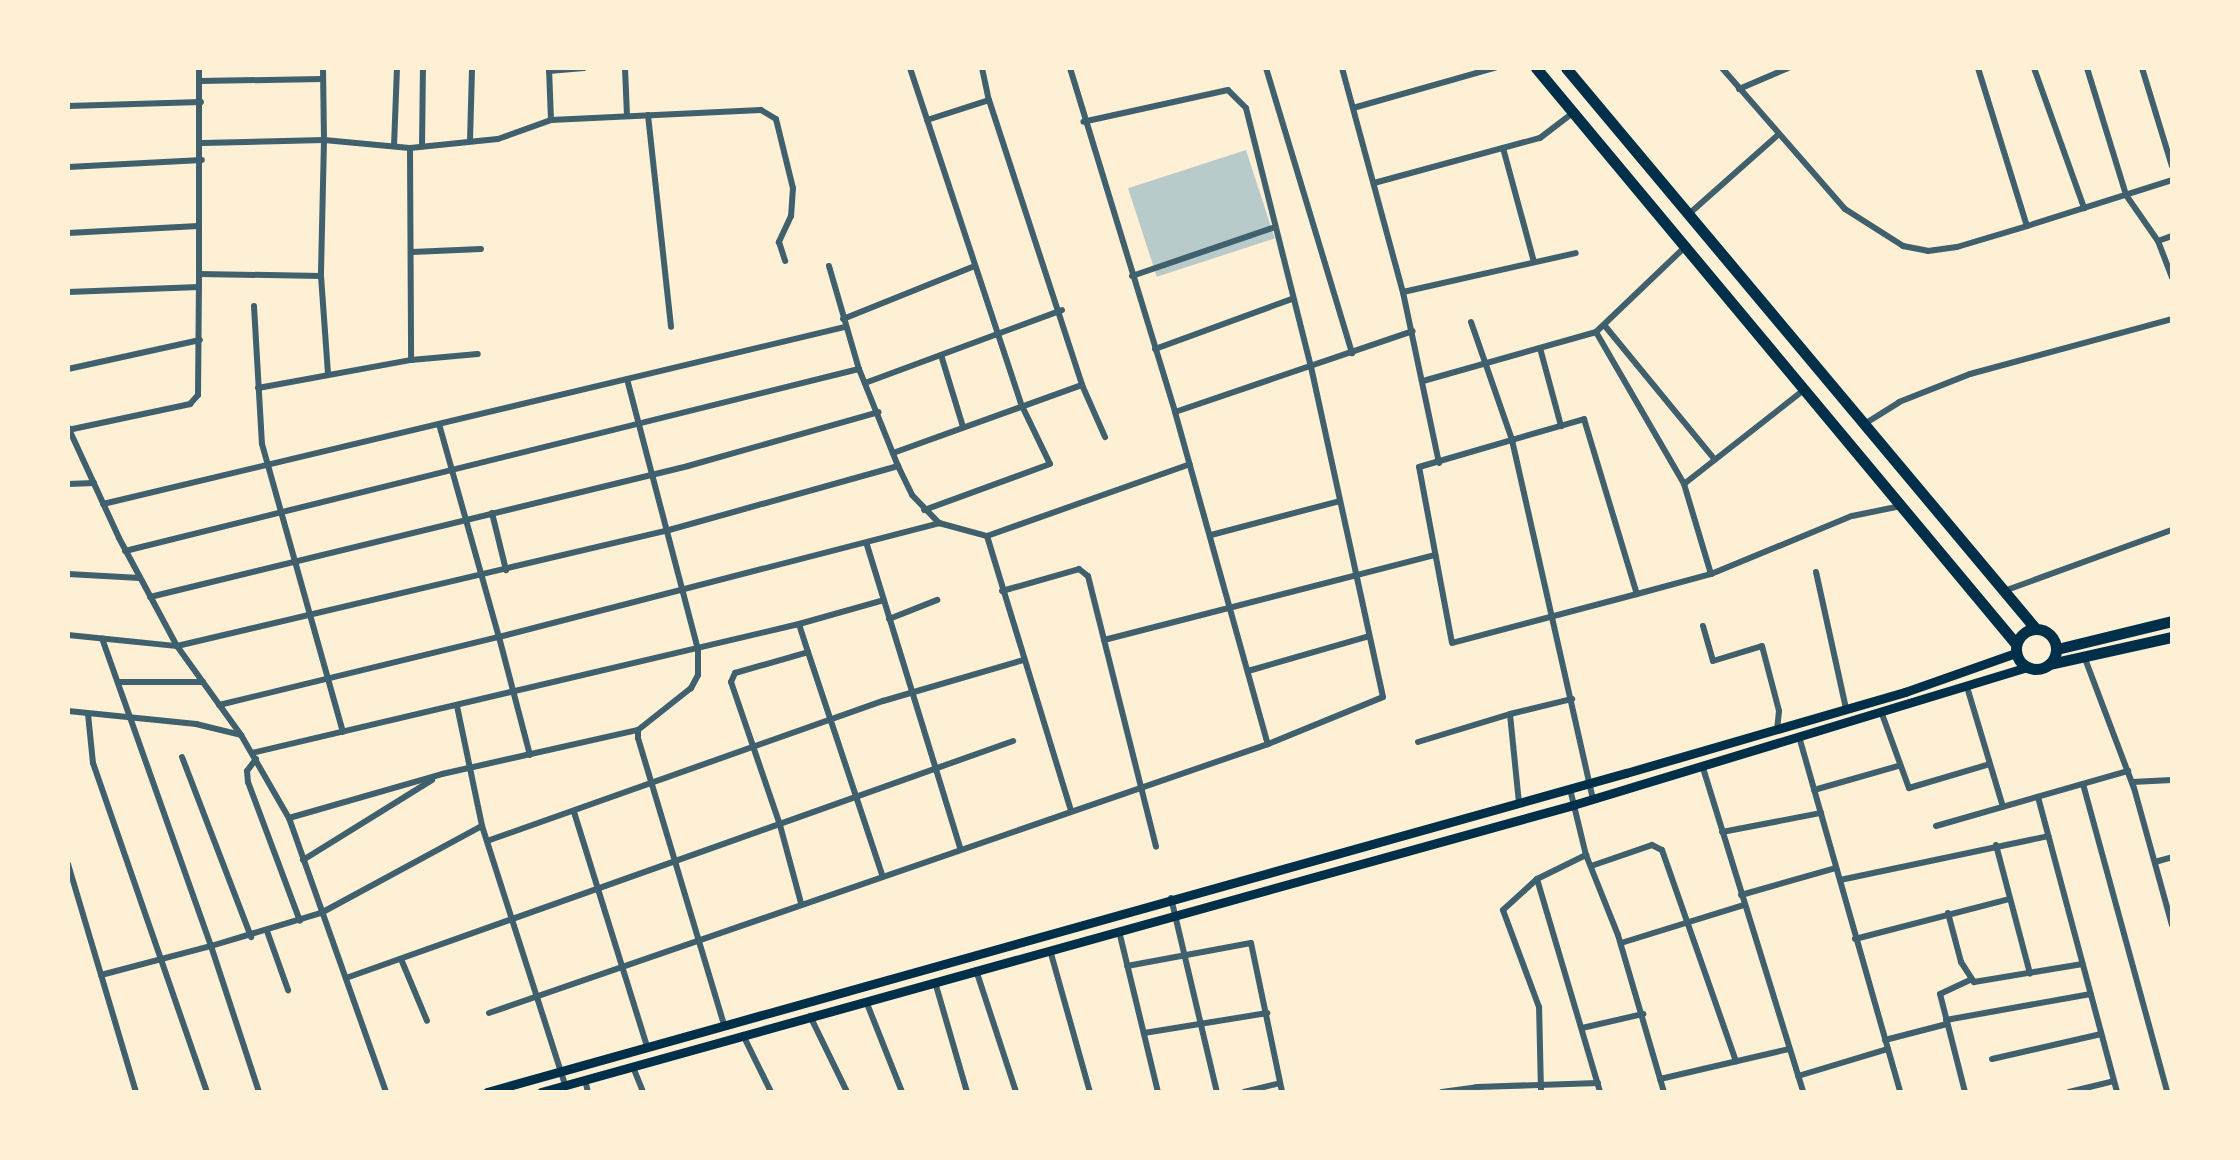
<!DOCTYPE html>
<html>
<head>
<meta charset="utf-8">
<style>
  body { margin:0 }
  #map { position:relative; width:2240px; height:1160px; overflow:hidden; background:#fdf0d5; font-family:"Noto Serif",serif }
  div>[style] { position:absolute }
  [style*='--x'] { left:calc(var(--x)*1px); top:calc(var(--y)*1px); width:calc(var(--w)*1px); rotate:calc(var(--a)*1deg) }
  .green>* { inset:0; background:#b9caca; transform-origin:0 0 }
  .minor>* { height:6px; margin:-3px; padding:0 3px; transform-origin:3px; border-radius:3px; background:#3f606c }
  .secondary>* { height:9px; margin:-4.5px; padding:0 4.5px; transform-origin:4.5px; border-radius:4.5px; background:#003049 }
  .trunk>* { height:11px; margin:-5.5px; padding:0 5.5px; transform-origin:5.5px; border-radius:5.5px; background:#003049 }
  .trunk>.ring { margin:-5.5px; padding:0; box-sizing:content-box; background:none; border:11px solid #003049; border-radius:50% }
  span { translate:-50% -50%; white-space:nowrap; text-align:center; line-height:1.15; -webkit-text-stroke:6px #fdf0d5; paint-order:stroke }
  .frame { position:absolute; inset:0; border:70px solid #fdf0d5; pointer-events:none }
</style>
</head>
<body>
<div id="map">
  <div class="green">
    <i style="left:1246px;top:150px;width:93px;height:124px;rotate:72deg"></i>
  </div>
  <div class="minor">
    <i style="--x:199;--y:68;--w:206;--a:90"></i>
    <i style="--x:323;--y:68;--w:72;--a:89.2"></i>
    <i style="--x:324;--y:140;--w:86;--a:5.3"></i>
    <i style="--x:410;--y:148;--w:88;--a:-5.8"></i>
    <i style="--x:498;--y:139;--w:56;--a:-19.7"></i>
    <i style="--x:551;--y:120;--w:52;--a:-92.2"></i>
    <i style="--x:625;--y:68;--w:48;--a:87.6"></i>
    <i style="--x:910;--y:68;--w:356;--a:71.7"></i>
    <i style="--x:1022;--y:406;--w:64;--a:64.2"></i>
    <i style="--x:1050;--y:464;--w:134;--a:159.9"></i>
    <i style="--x:982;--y:68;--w:33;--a:78"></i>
    <i style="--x:1070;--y:68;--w:360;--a:73"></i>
    <i style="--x:1175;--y:412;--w:345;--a:74.4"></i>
    <i style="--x:1266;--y:68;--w:298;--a:73.2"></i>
    <i style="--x:1342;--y:68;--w:232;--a:74.8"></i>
    <i style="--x:1722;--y:68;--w:187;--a:48.9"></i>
    <i style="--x:1845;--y:209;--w:69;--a:32.5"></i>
    <i style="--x:1903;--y:246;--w:25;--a:11"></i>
    <i style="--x:1928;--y:251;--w:29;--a:-8"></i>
    <i style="--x:1957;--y:247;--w:73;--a:-16.7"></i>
    <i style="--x:1978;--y:68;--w:165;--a:72.8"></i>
    <i style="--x:2027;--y:226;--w:152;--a:-17.6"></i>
    <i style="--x:2034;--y:68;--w:149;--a:70.3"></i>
    <i style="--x:2087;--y:68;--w:133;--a:72.9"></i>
    <i style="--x:2126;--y:195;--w:56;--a:55.2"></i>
    <i style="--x:2158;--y:241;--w:39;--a:69"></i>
    <i style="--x:2142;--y:68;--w:102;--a:73"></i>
    <i style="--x:549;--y:71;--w:35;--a:-5"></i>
    <i style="--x:200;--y:81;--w:123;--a:-0.9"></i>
    <i style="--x:1739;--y:89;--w:53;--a:-23.2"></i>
    <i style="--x:68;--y:106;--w:133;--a:-1.7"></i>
    <i style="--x:1353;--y:108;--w:147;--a:-15.8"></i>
    <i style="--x:648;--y:115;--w:213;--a:83.8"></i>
    <i style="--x:551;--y:120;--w:210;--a:-2.7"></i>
    <i style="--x:761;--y:110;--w:17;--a:31"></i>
    <i style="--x:776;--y:119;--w:71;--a:76.2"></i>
    <i style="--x:793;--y:188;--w:28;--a:94"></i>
    <i style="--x:791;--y:216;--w:29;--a:115"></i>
    <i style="--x:779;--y:242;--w:20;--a:72"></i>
    <i style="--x:927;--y:120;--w:65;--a:-17.9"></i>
    <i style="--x:989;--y:100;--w:300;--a:71.9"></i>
    <i style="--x:1082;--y:385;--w:57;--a:66.1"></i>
    <i style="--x:470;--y:141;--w:73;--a:-88.4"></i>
    <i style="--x:202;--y:143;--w:122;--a:-1.4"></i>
    <i style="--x:324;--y:140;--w:136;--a:91.3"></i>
    <i style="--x:321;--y:276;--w:98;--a:85.9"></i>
    <i style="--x:394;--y:146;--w:78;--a:-87.8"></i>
    <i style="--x:422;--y:146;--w:78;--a:-89.3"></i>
    <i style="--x:410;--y:148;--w:212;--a:89.7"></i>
    <i style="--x:1503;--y:148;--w:118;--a:74.8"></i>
    <i style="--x:68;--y:167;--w:134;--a:-3"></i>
    <i style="--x:1374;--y:183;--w:172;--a:-15.2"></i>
    <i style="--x:1540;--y:138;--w:43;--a:-37.4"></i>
    <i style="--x:1690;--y:213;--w:118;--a:-41.6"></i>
    <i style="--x:68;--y:233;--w:130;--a:-3.1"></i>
    <i style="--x:2158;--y:241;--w:15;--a:-20"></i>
    <i style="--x:412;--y:252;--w:69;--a:-2.5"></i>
    <i style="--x:829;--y:266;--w:107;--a:73.8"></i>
    <i style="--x:859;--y:369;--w:105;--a:68.1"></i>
    <i style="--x:898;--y:466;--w:32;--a:64"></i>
    <i style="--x:912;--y:495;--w:39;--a:46"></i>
    <i style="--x:939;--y:523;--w:50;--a:15.2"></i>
    <i style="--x:987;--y:536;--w:215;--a:-19.5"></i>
    <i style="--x:1132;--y:276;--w:148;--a:-18.9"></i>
    <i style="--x:68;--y:292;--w:131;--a:-2.2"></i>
    <i style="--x:254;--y:306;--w:138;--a:86.7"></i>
    <i style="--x:262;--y:444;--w:299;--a:74.3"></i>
    <i style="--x:843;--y:319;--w:142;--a:-21.9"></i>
    <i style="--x:1471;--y:322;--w:125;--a:70.8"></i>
    <i style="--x:1512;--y:440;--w:369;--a:77.3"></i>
    <i style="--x:1605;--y:326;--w:173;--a:50.6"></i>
    <i style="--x:1596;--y:332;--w:176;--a:59.9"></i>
    <i style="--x:1684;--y:484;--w:94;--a:73.3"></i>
    <i style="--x:1540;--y:348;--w:81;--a:74.9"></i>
    <i style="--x:1155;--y:349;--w:146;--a:-20.1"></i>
    <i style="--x:941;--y:355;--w:75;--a:73"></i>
    <i style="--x:68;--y:369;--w:135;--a:-12.4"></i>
    <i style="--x:627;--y:379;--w:280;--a:75.3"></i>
    <i style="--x:698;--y:650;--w:25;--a:90"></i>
    <i style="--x:698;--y:675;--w:15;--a:118"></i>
    <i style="--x:691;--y:688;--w:68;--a:141.6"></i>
    <i style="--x:638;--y:730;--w:8;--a:90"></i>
    <i style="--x:638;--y:738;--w:300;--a:73.3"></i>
    <i style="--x:1423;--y:381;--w:180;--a:-15.8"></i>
    <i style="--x:1596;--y:332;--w:123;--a:-43.7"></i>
    <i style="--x:865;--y:383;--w:210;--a:-20.3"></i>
    <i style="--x:258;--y:388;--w:156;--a:-10.4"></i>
    <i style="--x:411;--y:360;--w:67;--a:-5.1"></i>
    <i style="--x:1175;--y:412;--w:251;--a:-18.8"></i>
    <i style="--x:1866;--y:423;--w:39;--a:-32"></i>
    <i style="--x:1899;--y:402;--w:76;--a:-21.5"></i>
    <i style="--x:1970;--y:374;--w:209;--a:-15.2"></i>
    <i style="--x:439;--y:424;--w:221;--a:74.3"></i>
    <i style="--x:499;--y:637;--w:455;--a:-14.5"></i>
    <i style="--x:68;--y:427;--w:122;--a:65.3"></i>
    <i style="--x:119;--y:538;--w:123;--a:61.8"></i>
    <i style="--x:177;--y:646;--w:110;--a:54.3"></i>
    <i style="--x:241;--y:735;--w:96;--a:60"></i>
    <i style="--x:289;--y:818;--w:159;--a:-16"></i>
    <i style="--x:442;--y:774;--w:201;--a:-12.7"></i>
    <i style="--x:68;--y:430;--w:125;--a:-12"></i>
    <i style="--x:190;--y:404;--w:12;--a:-48"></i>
    <i style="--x:198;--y:395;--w:121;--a:-89.5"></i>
    <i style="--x:199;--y:274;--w:122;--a:0.9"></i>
    <i style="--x:893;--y:453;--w:201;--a:-19.8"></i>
    <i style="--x:1439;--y:463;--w:175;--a:-101.9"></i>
    <i style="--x:1403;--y:292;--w:177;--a:-12.7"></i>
    <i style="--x:68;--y:484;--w:26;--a:-2"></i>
    <i style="--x:1684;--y:484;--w:152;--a:-38.1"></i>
    <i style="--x:103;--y:504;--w:763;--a:-13.42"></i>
    <i style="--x:492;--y:513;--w:59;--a:76.2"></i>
    <i style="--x:1211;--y:535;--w:133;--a:-14.8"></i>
    <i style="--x:987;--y:536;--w:287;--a:73"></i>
    <i style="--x:867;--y:545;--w:316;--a:72.9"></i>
    <i style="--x:125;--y:551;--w:756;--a:-13.93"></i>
    <i style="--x:1816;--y:572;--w:140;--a:77.6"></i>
    <i style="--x:68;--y:574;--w:72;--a:3.2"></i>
    <i style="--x:1002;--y:591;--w:80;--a:-15.9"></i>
    <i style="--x:1079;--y:569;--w:11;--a:38"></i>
    <i style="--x:1088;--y:576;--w:279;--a:75.9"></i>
    <i style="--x:2004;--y:591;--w:179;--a:-20"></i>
    <i style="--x:1637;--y:594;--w:191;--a:165.2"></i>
    <i style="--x:1452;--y:643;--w:179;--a:-100.6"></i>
    <i style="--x:1419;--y:467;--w:172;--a:-16.2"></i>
    <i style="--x:1584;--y:419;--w:183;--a:73.2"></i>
    <i style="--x:1637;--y:594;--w:77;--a:-15.1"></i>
    <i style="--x:1711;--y:574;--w:152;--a:-22.4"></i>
    <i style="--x:1852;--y:516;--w:50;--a:-11.5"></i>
    <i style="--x:150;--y:597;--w:554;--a:-13.68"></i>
    <i style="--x:688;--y:466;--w:198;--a:-15.8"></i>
    <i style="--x:889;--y:619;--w:52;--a:-21.6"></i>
    <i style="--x:1703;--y:626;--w:36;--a:74"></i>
    <i style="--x:1713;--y:661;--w:51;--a:-17"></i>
    <i style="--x:1762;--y:646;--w:67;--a:75.3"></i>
    <i style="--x:1779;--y:711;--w:18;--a:96"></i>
    <i style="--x:68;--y:635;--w:110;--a:5.8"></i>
    <i style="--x:177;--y:646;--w:505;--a:-13.27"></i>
    <i style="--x:669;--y:530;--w:238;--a:-15.6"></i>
    <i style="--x:1104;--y:640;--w:342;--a:-14.4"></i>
    <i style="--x:808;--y:652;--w:29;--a:-108"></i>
    <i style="--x:799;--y:624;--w:88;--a:-15.8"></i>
    <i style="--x:2084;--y:656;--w:141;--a:69.3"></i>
    <i style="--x:2134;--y:788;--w:142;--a:74.5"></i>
    <i style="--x:1248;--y:671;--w:126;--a:-16.1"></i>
    <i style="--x:120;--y:682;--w:83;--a:0"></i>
    <i style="--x:1967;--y:687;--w:125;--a:73.3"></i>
    <i style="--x:219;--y:705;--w:288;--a:-13.7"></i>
    <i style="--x:499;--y:637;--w:122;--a:75.3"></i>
    <i style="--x:457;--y:706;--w:123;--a:78.2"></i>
    <i style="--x:482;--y:826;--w:272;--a:72.2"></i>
    <i style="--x:68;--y:711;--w:129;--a:5.8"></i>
    <i style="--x:196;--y:724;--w:46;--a:13.7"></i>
    <i style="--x:88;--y:714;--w:49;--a:84.2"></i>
    <i style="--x:93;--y:763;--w:348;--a:70.9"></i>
    <i style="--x:1882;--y:714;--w:79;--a:70"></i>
    <i style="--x:1909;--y:788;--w:84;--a:-16.5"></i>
    <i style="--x:1800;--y:740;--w:366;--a:74.1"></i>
    <i style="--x:1418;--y:742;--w:96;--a:-16.9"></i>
    <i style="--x:252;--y:753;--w:562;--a:-13.27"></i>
    <i style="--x:182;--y:757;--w:193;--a:69"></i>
    <i style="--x:256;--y:759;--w:15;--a:127"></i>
    <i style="--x:247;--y:771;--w:11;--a:85"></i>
    <i style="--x:248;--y:782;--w:148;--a:69.5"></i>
    <i style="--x:1703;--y:768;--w:339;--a:72.8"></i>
    <i style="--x:2132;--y:782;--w:40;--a:-2.9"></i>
    <i style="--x:2083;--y:784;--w:319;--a:74.7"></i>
    <i style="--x:1570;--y:789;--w:68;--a:76.4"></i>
    <i style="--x:1586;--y:855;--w:86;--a:68.2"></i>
    <i style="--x:1618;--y:935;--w:164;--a:73.7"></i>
    <i style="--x:1814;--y:790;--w:87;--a:-15.9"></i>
    <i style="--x:2038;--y:797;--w:305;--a:75"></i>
    <i style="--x:1519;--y:803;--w:89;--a:-95.8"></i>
    <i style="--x:1510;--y:714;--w:64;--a:-13.6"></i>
    <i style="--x:574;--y:812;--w:245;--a:72.7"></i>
    <i style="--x:289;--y:818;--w:291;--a:70.5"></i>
    <i style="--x:1936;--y:826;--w:200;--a:-16"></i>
    <i style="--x:1722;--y:832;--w:101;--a:-10.9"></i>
    <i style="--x:487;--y:841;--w:420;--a:-19.5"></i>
    <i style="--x:883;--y:701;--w:146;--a:-16.3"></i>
    <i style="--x:1996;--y:845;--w:133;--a:75.2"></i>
    <i style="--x:303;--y:860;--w:152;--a:-31.8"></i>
    <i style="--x:2155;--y:862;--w:18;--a:-16"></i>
    <i style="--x:68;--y:864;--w:238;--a:73.4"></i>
    <i style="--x:1594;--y:865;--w:61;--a:-19"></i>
    <i style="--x:1652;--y:845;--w:11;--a:27"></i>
    <i style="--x:1662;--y:850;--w:224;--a:70.7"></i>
    <i style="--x:1537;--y:879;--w:222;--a:73.5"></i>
    <i style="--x:1840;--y:880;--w:213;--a:-11.9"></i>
    <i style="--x:1741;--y:895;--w:99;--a:-15.9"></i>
    <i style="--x:1171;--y:898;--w:199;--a:76.7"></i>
    <i style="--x:801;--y:903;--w:81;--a:-105.1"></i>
    <i style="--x:780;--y:825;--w:151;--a:-108.9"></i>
    <i style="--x:731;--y:682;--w:10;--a:-66"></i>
    <i style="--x:735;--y:673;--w:76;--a:-16"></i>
    <i style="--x:808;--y:652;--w:234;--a:71.6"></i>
    <i style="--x:1948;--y:913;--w:51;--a:75.1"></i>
    <i style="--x:1961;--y:962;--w:24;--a:57"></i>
    <i style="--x:1974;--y:982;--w:110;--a:-9.4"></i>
    <i style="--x:267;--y:931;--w:63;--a:70.4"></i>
    <i style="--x:1119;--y:931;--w:166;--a:76.4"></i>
    <i style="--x:1855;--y:939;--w:160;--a:-14.5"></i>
    <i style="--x:1621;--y:943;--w:129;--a:-17.2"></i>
    <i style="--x:1050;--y:950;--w:148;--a:74.3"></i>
    <i style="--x:401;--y:959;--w:67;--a:67.2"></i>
    <i style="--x:1127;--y:966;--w:126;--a:-10.5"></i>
    <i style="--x:1251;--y:943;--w:152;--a:78.2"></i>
    <i style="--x:976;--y:970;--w:128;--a:71.8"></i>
    <i style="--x:101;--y:975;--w:114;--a:-14.8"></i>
    <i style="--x:211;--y:946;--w:326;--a:-109.5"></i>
    <i style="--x:346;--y:978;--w:708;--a:-19.56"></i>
    <i style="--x:935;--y:982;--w:115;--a:73.8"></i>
    <i style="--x:866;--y:1001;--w:98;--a:68.4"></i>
    <i style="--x:489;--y:1013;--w:824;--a:-19.05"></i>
    <i style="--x:1268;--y:744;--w:124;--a:-22.2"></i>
    <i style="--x:1383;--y:697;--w:338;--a:-102.3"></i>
    <i style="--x:1311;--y:367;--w:267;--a:-104.1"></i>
    <i style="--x:1246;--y:108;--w:25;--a:-135"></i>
    <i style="--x:1228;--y:90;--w:148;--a:167.6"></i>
    <i style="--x:810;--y:1016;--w:85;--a:64"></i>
    <i style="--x:1946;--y:1020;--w:147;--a:-10.2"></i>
    <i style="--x:1582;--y:1028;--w:63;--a:-12.9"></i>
    <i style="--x:1144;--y:1033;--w:125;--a:-9.2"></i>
    <i style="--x:743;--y:1035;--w:64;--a:63.8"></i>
    <i style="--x:1885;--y:1040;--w:64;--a:-14.5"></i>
    <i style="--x:1992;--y:1059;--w:112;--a:-12.9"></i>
    <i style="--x:633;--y:1067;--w:27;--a:68"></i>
    <i style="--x:1798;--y:1076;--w:94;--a:-16.7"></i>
    <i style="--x:1660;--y:1079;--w:132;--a:-13.1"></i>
    <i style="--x:585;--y:1080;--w:12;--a:76"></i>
    <i style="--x:1477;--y:1087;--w:121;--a:-1.9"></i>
    <i style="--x:259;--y:1092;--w:154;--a:-108.2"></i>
    <i style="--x:211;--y:946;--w:115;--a:-16.7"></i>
    <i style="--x:321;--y:913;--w:183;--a:-28.4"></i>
    <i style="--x:1244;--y:1092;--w:37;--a:-14"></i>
    <i style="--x:1442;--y:1092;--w:35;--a:-8"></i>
    <i style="--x:1477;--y:1087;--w:5;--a:90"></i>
    <i style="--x:1541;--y:1092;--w:85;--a:-91.3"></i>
    <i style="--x:1539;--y:1007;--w:103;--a:-110.4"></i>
    <i style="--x:1503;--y:910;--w:46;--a:-42.4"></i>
    <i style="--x:1537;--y:879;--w:55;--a:-26.1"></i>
    <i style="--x:1965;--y:1092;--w:101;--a:-104.3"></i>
    <i style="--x:1940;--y:994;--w:33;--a:-25"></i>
    <i style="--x:2069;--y:1092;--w:46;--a:-13.7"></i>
  </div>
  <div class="secondary">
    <i style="--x:487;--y:1092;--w:1183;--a:-15.65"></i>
    <i style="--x:1626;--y:773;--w:291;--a:-16.2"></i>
    <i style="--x:1905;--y:692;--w:118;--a:-19.4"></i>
    <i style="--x:541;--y:1092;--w:1071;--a:-15.54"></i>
    <i style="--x:1573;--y:805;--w:474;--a:-16.9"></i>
  </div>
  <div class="trunk">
    <i style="--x:1536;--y:68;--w:750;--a:50.19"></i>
    <i style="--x:1566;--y:68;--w:730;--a:50.05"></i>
    <i class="ring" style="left:2016px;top:629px;width:29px;height:29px"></i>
    <i style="--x:2057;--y:649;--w:118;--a:-13.7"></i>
    <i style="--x:2050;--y:664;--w:125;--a:-12.5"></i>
  </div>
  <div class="frame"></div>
</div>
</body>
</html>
